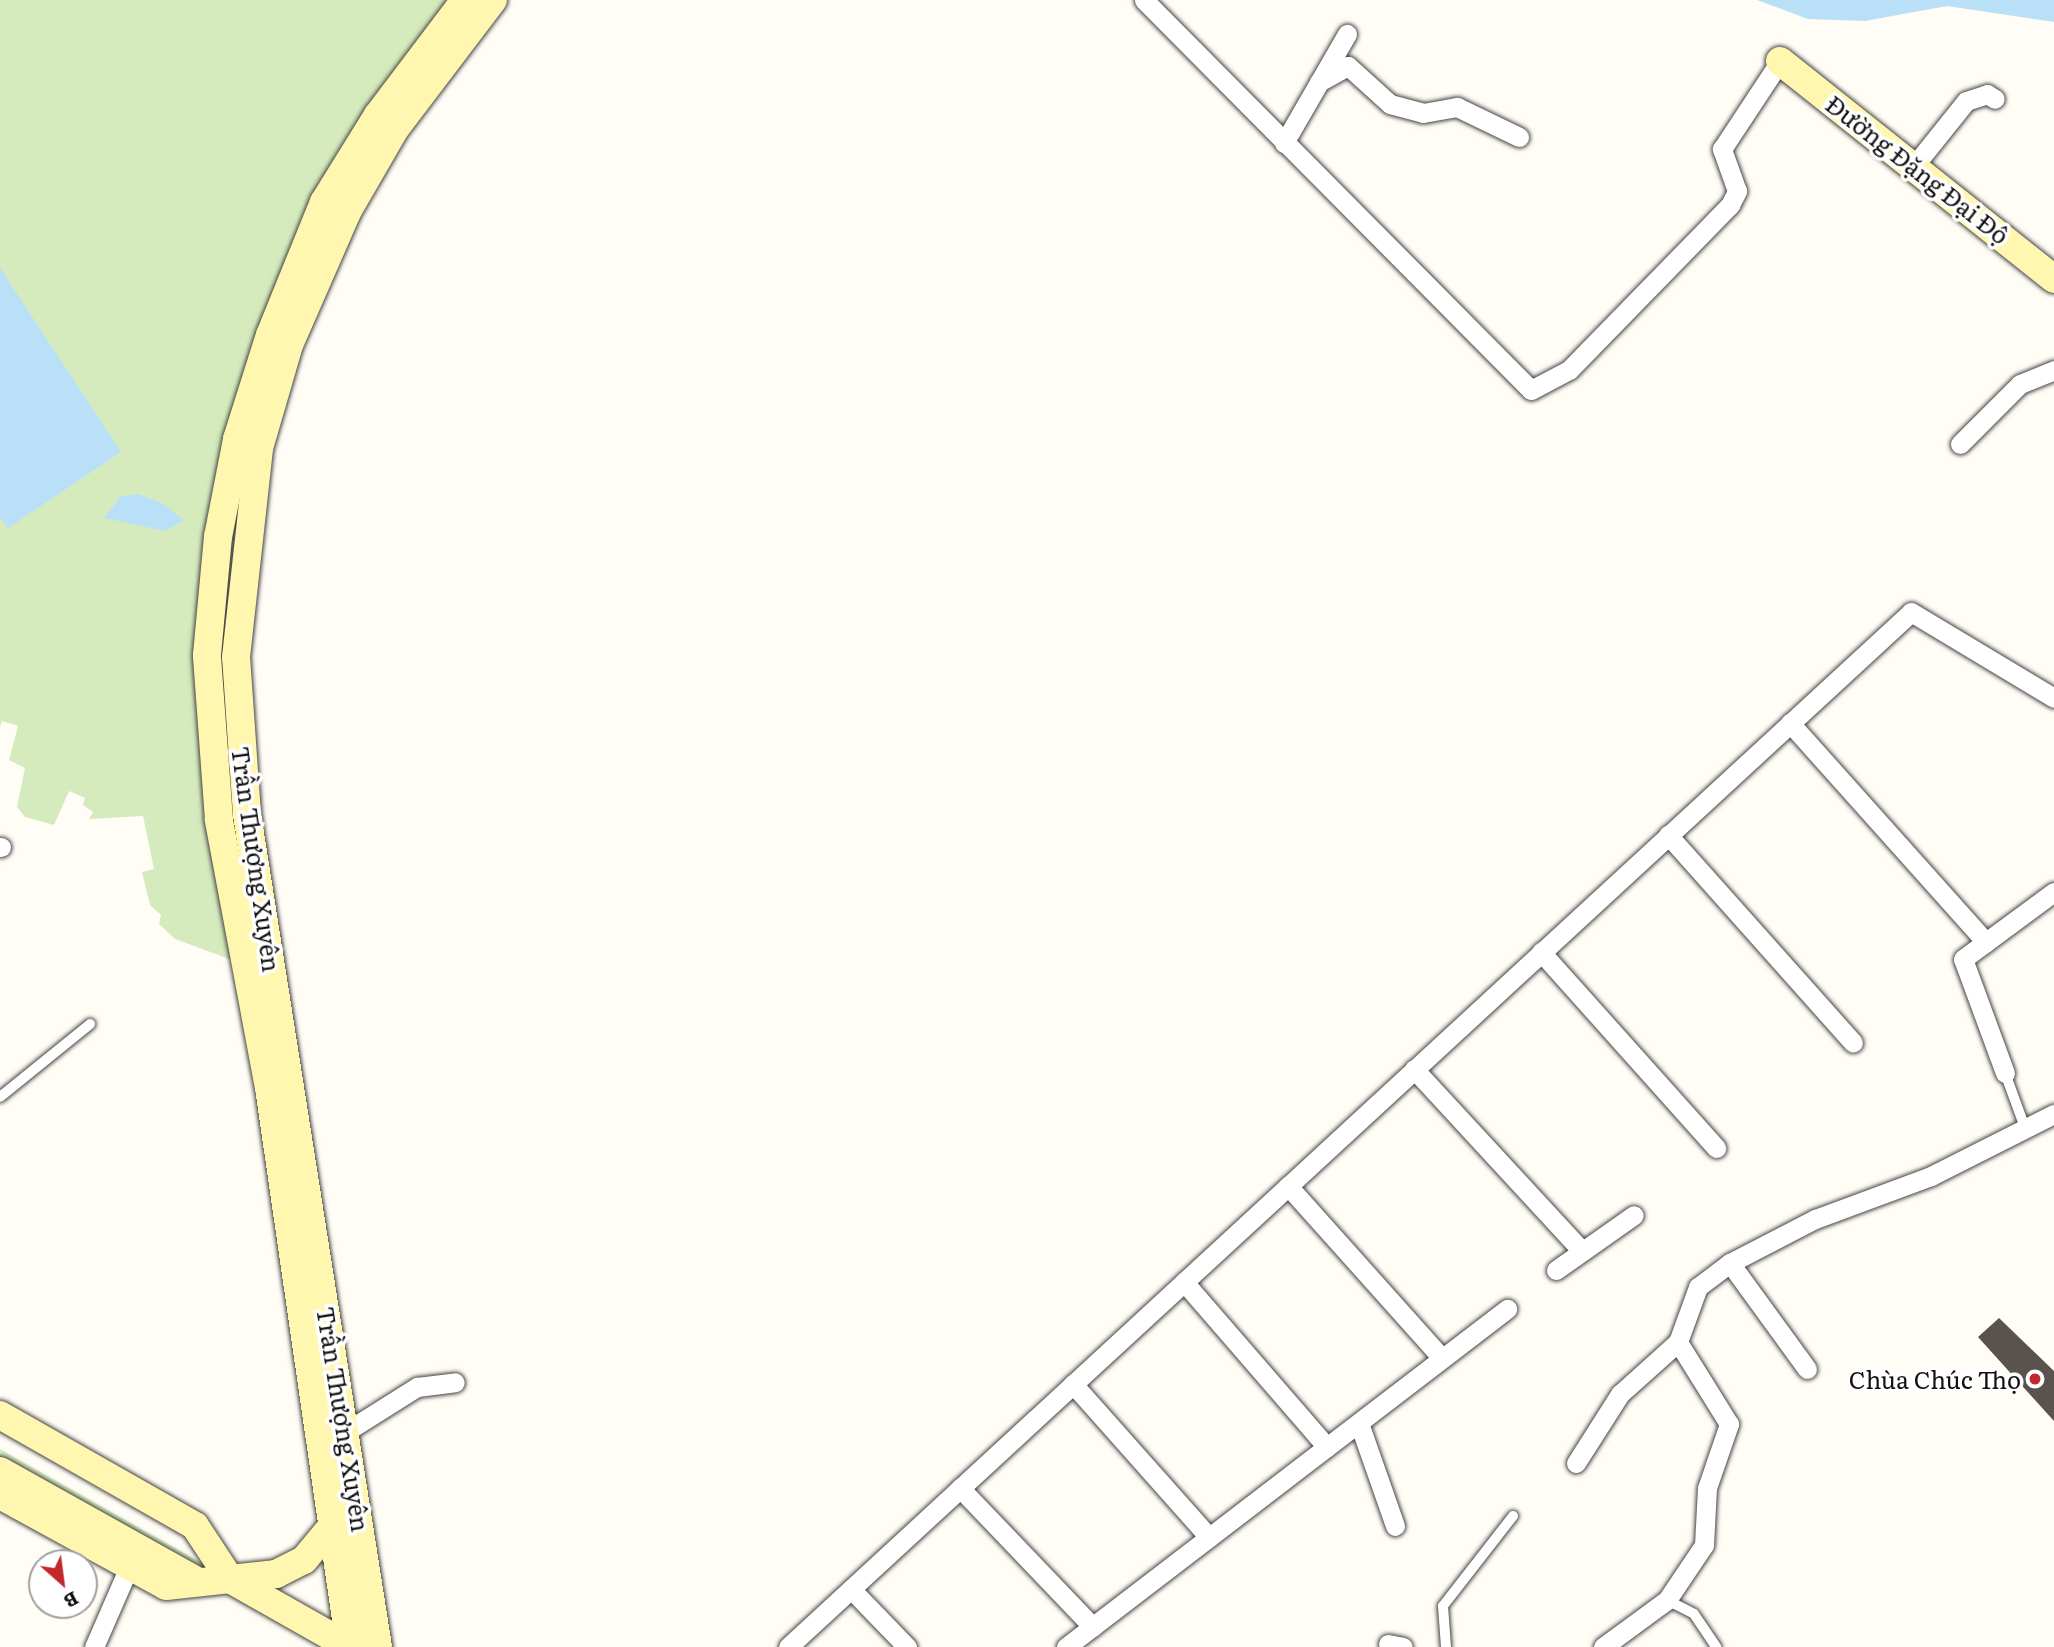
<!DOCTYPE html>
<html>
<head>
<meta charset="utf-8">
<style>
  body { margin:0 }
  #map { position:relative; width:2054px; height:1647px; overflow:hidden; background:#fffdf5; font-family:Literata,serif }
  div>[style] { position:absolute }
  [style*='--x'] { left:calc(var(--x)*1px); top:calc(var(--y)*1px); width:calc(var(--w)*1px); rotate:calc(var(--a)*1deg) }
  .green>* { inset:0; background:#d5ebbd }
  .water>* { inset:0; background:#b9e0f7 }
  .building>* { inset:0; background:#5a524d }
  .roads { filter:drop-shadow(0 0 2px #444) drop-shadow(0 0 2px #444) }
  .lane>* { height:10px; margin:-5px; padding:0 5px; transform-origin:5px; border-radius:5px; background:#fff }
  .street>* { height:19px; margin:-9.5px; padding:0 9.5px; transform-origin:9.5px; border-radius:9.5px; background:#fff }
  .secondary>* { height:28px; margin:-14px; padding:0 14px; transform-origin:14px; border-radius:14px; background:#fff6b0 }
  .dots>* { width:19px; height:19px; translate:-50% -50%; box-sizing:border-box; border:4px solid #fff; border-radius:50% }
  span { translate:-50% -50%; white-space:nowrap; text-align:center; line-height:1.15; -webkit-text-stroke:7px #fff; paint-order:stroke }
  .street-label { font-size:24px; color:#111 }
  .poi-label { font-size:24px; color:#111 }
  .right { translate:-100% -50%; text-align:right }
  .north { position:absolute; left:28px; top:1549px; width:70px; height:70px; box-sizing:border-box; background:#fff; border:2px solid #a0a0a0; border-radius:50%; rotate:152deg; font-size:19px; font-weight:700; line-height:28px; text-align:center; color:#111 }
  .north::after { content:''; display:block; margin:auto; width:24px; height:32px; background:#c4262e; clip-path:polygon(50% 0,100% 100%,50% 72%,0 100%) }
</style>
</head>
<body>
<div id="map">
  <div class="green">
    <i style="clip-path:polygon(0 0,454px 0,206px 538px,232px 960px,175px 939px,159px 924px,161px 915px,150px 905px,142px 872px,154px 869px,143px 816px,89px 819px,93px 812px,83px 805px,85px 798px,69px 791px,54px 825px,25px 817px,17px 807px,25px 768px,9px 760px,18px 726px,2px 721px,0 727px)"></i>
    <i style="clip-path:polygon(0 1449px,209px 1567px,202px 1571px,0 1459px)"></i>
  </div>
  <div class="water">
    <i style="clip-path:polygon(1757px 0,2054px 0,2054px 22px,1947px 6px,1865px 21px,1808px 19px)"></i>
    <i style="clip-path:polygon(0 268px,121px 452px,8px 528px,0 518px)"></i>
    <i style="clip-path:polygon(138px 494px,162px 503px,184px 520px,165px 531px,104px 518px,121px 496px)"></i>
  </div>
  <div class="building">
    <i style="clip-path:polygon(1999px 1318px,2054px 1371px,2054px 1421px,1978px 1337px)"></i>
  </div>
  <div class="roads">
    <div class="lane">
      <i style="--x:2005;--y:1073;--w:55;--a:69.9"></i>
      <i style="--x:0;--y:1097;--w:116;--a:-39"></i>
      <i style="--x:1667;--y:1600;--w:30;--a:27"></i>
      <i style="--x:1694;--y:1614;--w:40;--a:56"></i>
      <i style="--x:1446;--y:1647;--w:41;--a:-94.2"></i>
      <i style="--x:1443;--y:1606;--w:114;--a:-52.1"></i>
    </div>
    <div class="street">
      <i style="--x:1144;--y:0;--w:549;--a:45.22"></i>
      <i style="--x:1531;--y:390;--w:43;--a:-27.8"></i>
      <i style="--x:1569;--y:370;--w:231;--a:-45.7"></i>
      <i style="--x:1730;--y:205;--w:16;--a:-63"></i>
      <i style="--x:1737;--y:191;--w:45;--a:-109.7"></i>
      <i style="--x:1722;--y:149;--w:105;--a:-56.6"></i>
      <i style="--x:1319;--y:82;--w:33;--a:-29"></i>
      <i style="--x:1348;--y:66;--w:57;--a:42.1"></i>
      <i style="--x:1390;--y:104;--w:34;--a:15"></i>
      <i style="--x:1423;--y:113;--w:35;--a:-10"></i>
      <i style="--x:1457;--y:107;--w:69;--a:25.8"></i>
      <i style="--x:1284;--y:143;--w:126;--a:-60"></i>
      <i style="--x:1914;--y:166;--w:83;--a:-51.3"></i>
      <i style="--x:1966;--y:101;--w:22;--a:-18"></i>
      <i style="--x:1987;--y:94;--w:9;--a:32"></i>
      <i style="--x:1960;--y:444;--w:85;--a:-45"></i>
      <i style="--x:2020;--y:384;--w:37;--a:-22"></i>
      <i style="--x:1790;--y:723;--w:294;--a:48.2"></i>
      <i style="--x:1668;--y:835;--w:278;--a:48.3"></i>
      <i style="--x:0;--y:847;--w:1;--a:0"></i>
      <i style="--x:1541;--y:952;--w:263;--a:48.2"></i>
      <i style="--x:1414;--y:1069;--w:248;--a:47.3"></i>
      <i style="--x:2005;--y:1073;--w:121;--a:-110.2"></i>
      <i style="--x:1963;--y:959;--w:113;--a:-36.4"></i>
      <i style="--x:1288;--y:1186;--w:231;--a:48.2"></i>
      <i style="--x:1730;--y:1263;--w:131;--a:54"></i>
      <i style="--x:1556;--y:1270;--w:95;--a:-35.2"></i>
      <i style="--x:1184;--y:1282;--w:218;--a:49.1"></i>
      <i style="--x:1073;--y:1384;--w:205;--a:48.4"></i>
      <i style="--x:1359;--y:1423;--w:109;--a:70.7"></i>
      <i style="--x:347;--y:1431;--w:83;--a:-32.2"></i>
      <i style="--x:417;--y:1387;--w:38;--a:-7"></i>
      <i style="--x:1576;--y:1463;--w:82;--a:-57.5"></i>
      <i style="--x:1620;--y:1394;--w:78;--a:-41.9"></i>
      <i style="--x:960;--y:1488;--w:192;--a:46.3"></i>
      <i style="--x:851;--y:1589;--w:81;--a:46"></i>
      <i style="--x:1388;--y:1644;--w:15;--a:11"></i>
      <i style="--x:94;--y:1647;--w:87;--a:-66.4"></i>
      <i style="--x:788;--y:1647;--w:1527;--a:-42.66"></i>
      <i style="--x:1911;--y:612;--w:167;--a:31"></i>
      <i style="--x:1066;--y:1647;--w:556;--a:-37.47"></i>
      <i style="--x:1603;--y:1647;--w:79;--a:-36.3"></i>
      <i style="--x:1667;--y:1600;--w:66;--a:-56.1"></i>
      <i style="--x:1704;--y:1545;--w:57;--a:-87"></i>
      <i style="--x:1707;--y:1488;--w:68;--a:-71"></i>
      <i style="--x:1729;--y:1424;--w:97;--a:-121.9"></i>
      <i style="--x:1678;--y:1342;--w:59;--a:-70"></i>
      <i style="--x:1698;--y:1287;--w:40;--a:-37"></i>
      <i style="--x:1730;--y:1263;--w:96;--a:-27.4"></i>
      <i style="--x:1815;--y:1219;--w:124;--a:-20.3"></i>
      <i style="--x:1931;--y:1176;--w:138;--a:-26.8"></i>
    </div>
    <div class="secondary">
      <i style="--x:1780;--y:61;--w:350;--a:38.5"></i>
      <i style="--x:0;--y:1415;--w:224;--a:29.6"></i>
      <i style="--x:195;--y:1526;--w:64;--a:56.6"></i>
      <i style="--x:230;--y:1579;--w:138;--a:29.5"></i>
      <i style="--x:0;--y:1471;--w:228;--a:29.2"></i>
      <i style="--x:0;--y:1495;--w:189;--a:28.7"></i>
      <i style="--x:166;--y:1586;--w:111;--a:-6.2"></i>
      <i style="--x:276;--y:1574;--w:31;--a:-27"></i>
      <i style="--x:304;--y:1560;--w:45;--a:-50.4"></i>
      <i style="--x:350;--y:1647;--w:565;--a:-98.24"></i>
      <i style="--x:269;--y:1088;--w:273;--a:-100.6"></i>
      <i style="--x:219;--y:820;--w:165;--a:-94.2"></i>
      <i style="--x:207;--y:655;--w:119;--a:-84.7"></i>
      <i style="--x:218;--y:537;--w:100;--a:-79"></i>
      <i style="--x:237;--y:439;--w:109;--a:-72.4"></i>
      <i style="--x:270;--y:335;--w:144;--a:-67.9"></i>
      <i style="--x:324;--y:202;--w:102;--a:-58.2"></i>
      <i style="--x:378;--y:115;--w:144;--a:-52.9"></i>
      <i style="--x:378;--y:1647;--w:843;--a:-98.94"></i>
      <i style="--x:247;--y:814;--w:157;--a:-94"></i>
      <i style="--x:236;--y:657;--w:210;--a:-83.7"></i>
      <i style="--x:259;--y:448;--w:107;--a:-73.8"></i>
      <i style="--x:289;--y:345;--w:145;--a:-66.4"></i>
      <i style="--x:347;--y:212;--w:96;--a:-60"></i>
      <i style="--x:395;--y:129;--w:162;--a:-52.8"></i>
    </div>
  </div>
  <div class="dots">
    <i style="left:2035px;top:1379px;background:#c4262e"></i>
  </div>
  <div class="street-label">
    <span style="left:1918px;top:169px;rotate:38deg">Đường Đặng Đại Độ</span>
    <span style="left:257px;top:859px;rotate:82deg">Trần Thượng Xuyên</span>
    <span style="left:344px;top:1419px;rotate:81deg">Trần Thượng Xuyên</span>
  </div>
  <div class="poi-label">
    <span class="right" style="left:2021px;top:1379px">Chùa Chúc Thọ</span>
  </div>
  <div class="north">B</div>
</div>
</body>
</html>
